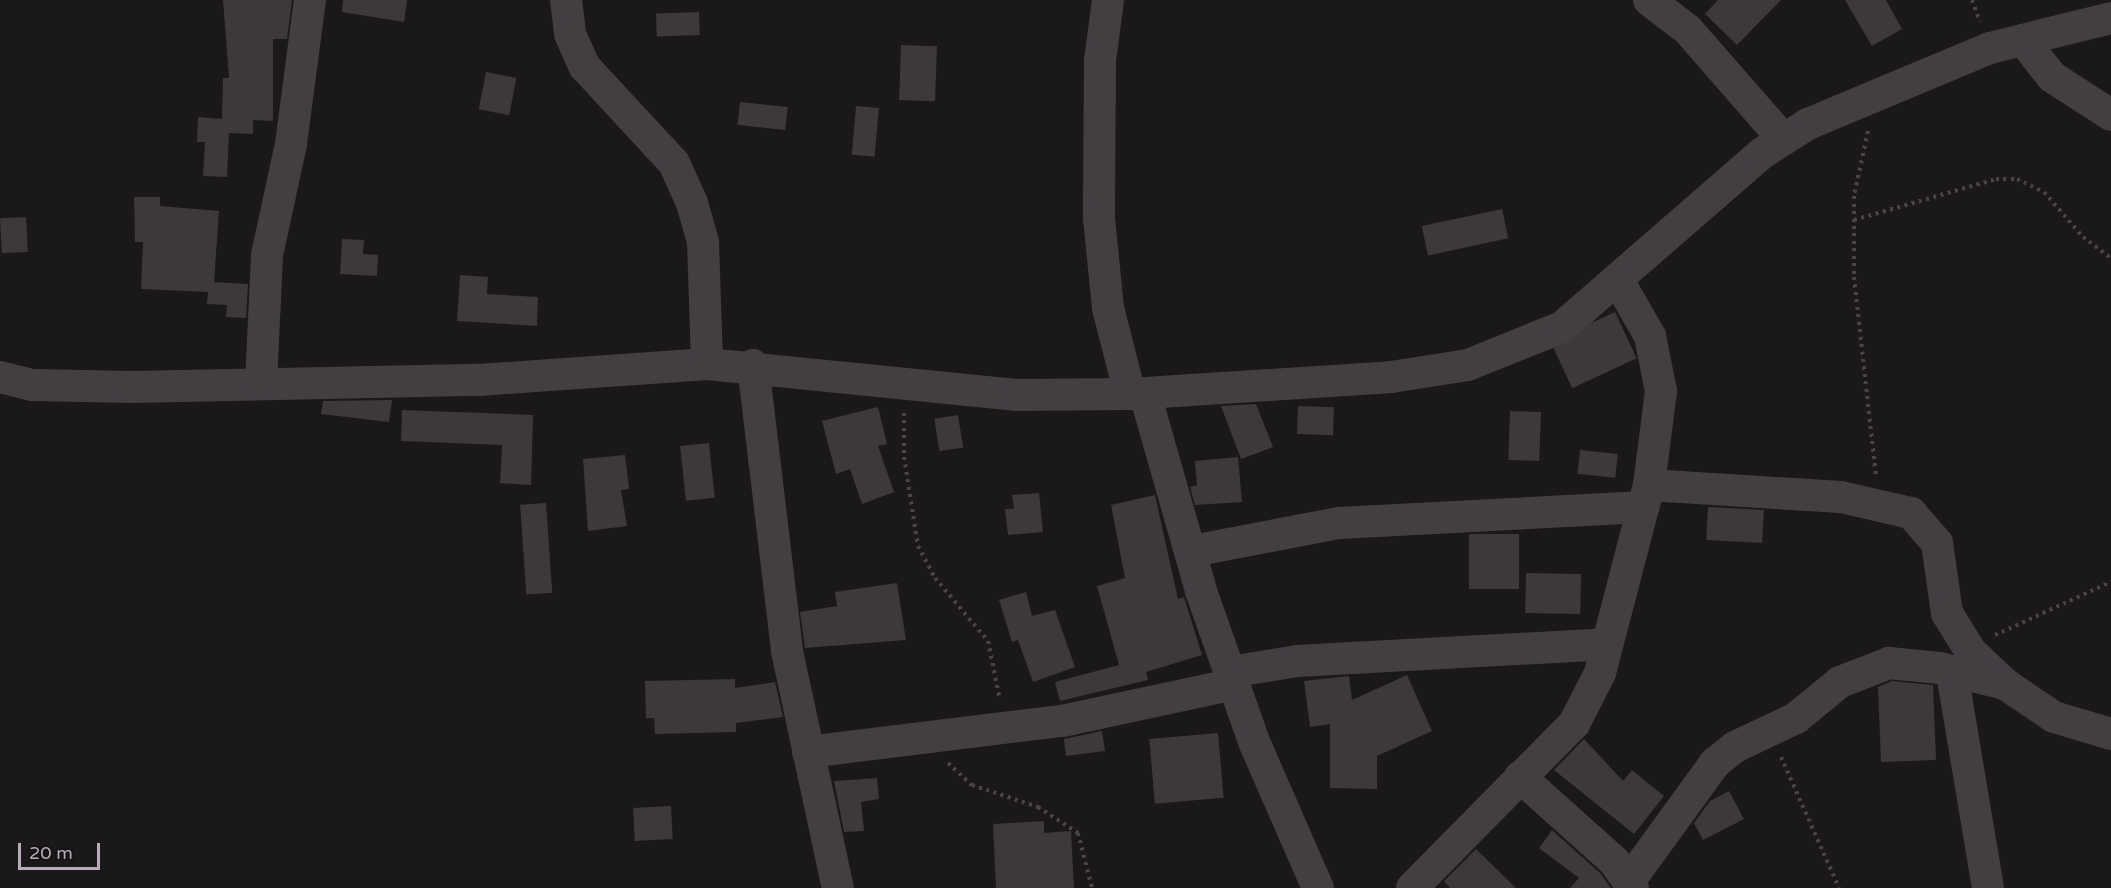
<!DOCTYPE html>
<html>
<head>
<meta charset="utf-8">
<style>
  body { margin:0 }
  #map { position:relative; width:2111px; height:888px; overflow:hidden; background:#1a1819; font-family:"Varela Round",sans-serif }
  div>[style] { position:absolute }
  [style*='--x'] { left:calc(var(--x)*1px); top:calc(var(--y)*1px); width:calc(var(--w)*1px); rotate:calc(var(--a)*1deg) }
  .building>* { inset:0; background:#3c383b; transform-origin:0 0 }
  .path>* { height:4px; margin-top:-2px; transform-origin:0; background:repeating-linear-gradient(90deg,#4b434a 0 3px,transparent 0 7.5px) }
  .street>* { height:32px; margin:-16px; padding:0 16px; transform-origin:16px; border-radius:16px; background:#443e43 }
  span { translate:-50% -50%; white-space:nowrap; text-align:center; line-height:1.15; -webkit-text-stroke:6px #151314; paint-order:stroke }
  .scale { position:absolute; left:18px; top:843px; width:82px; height:27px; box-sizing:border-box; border:3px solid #b9abb8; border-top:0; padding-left:8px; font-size:18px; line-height:21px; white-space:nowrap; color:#b9abb8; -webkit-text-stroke:4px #151314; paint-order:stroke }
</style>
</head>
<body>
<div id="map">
  <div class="building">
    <i style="clip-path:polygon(223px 0,292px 0,287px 39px,273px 39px,273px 121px,253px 120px,253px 134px,229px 133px,227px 177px,203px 176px,205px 142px,197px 142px,198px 117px,222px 119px,223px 78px,229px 78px)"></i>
    <i style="clip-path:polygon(343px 0,407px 0,404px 22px,342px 12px)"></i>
    <i style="clip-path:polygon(1718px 0,1781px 0,1737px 45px,1705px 14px)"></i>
    <i style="clip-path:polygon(1845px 0,1886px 0,1902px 29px,1872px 46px)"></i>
    <i style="left:699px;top:12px;width:23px;height:43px;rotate:88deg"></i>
    <i style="left:901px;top:45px;width:36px;height:55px;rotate:2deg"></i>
    <i style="left:486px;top:72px;width:31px;height:38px;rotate:11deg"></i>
    <i style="left:740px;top:102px;width:48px;height:23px;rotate:6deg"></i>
    <i style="left:856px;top:106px;width:23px;height:49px;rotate:5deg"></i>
    <i style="clip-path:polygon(134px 197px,160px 197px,160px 206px,219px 211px,214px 282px,248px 284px,246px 318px,226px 317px,227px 305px,207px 304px,208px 292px,141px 289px,143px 242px,135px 242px)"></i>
    <i style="left:1502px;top:209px;width:30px;height:82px;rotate:78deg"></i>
    <i style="left:26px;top:217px;width:35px;height:26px;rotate:87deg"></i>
    <i style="clip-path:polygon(342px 239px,364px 240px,363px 254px,378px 255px,377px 276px,340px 274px)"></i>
    <i style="clip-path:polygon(460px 275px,488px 277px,487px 294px,538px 297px,537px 326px,457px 321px)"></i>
    <i style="left:1615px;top:312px;width:51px;height:71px;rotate:65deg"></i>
    <i style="clip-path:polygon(392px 400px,389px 422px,321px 414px,323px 401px)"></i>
    <i style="clip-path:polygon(1256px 404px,1273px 447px,1241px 459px,1221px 406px)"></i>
    <i style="left:1298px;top:406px;width:36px;height:28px;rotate:2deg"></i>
    <i style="clip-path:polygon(878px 407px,887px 444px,878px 446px,894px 492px,862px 504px,850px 469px,836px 474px,822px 421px)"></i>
    <i style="clip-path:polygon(402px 410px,533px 415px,531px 485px,500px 483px,502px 445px,401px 441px)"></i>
    <i style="left:1510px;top:411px;width:31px;height:49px;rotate:2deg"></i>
    <i style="left:958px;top:415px;width:33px;height:24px;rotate:81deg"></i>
    <i style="left:709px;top:443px;width:55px;height:29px;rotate:84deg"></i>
    <i style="left:1580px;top:450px;width:38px;height:24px;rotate:6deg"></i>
    <i style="clip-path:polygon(625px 455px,629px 489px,621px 490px,627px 526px,588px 531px,583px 459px)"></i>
    <i style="clip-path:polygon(1238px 457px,1242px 502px,1195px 505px,1190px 487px,1197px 485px,1195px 461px)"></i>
    <i style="clip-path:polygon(1039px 493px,1043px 532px,1008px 535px,1005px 509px,1014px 509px,1012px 495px)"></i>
    <i style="clip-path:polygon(1155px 495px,1178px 599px,1184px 597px,1202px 655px,1146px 672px,1148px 680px,1060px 701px,1055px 682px,1119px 665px,1097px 586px,1125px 578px,1111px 505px)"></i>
    <i style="left:546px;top:503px;width:90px;height:26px;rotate:86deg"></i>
    <i style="left:1708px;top:507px;width:56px;height:33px;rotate:3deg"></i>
    <i style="left:1469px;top:534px;width:50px;height:55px"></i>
    <i style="left:1526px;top:573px;width:55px;height:40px;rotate:1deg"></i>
    <i style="clip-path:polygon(897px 583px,906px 640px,805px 648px,800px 612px,837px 606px,835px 592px)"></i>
    <i style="clip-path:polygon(1026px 592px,1032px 616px,1055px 610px,1075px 667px,1033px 682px,1018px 640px,1012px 642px,999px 600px)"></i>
    <i style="clip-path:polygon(1407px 675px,1432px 731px,1377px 756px,1377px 789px,1330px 788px,1330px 724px,1310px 727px,1304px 681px,1349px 676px,1352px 700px)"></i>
    <i style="clip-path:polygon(735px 679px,735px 688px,775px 682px,783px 717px,736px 723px,736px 732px,655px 734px,654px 718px,646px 718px,645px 681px)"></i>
    <i style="clip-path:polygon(1892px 681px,1933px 685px,1936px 760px,1881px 762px,1878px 687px)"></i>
    <i style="clip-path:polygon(1102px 731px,1105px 751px,1066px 756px,1064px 739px)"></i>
    <i style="left:1218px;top:733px;width:65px;height:69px;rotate:85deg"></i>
    <i style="clip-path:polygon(1584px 739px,1623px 781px,1632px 770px,1664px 796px,1634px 834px,1554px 770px)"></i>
    <i style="clip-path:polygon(877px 778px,879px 799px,861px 802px,864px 831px,844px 832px,834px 781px)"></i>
    <i style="clip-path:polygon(1729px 791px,1744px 819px,1703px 840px,1694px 823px,1710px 801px)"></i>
    <i style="left:671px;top:806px;width:33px;height:38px;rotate:87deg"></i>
    <i style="clip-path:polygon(1044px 821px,1044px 833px,1071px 831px,1074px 888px,996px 888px,993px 824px)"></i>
    <i style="clip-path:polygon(1552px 830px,1600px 873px,1611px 888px,1570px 888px,1579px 878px,1539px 848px)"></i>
    <i style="clip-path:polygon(1476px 849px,1516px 888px,1450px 888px,1444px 881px)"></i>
  </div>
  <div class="path">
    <i style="--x:1972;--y:0;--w:23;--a:70"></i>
    <i style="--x:1868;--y:131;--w:66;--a:102.2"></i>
    <i style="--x:1854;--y:196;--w:81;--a:90"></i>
    <i style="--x:1854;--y:277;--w:199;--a:83.7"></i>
    <i style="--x:1854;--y:220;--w:148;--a:-16.1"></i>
    <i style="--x:1996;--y:179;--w:21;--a:0"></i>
    <i style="--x:2017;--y:179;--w:30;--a:26"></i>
    <i style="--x:2044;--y:192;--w:60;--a:49.1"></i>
    <i style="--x:2083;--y:237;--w:35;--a:37"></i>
    <i style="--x:904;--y:413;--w:44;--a:90"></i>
    <i style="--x:904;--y:457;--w:90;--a:81.1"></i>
    <i style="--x:918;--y:546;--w:36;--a:62"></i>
    <i style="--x:935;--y:578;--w:82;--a:49.9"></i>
    <i style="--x:988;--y:641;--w:60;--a:78.5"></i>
    <i style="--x:1995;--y:635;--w:128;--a:-24.6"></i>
    <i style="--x:1781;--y:757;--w:143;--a:66.1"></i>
    <i style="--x:948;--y:763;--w:33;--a:43"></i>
    <i style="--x:972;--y:785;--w:70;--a:18.4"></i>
    <i style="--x:1038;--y:807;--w:48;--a:33"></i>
    <i style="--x:1078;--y:833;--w:57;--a:75.7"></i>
  </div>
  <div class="street">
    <i style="--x:566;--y:0;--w:34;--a:83"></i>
    <i style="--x:570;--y:34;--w:36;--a:66"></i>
    <i style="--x:585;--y:67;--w:131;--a:47.2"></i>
    <i style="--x:674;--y:163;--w:44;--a:65.8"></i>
    <i style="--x:692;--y:203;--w:41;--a:74.2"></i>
    <i style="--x:703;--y:242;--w:122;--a:88.1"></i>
    <i style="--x:1108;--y:0;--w:62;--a:97.5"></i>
    <i style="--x:1100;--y:61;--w:157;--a:90.4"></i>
    <i style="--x:1099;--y:218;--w:90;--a:84.3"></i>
    <i style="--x:1108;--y:308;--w:89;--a:75.7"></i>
    <i style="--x:1649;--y:0;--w:49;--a:37.6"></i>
    <i style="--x:1688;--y:30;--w:145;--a:48.9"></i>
    <i style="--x:2023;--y:40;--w:47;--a:51.9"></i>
    <i style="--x:2052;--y:77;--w:70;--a:32.8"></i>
    <i style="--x:753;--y:365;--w:288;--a:83.2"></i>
    <i style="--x:787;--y:651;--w:242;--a:77.9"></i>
    <i style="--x:0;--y:377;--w:34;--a:14"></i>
    <i style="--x:33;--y:385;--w:99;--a:1.2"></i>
    <i style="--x:132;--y:387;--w:347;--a:-1.2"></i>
    <i style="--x:479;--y:380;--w:229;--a:-4"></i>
    <i style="--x:707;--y:364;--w:312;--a:5.7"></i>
    <i style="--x:1017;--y:395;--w:113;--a:-0.5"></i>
    <i style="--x:1130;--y:394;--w:262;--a:-3.7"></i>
    <i style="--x:1391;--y:377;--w:78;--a:-8.9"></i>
    <i style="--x:1468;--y:365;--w:101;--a:-22"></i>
    <i style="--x:1562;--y:327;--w:264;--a:-41"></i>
    <i style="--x:1761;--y:154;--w:56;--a:-32.6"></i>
    <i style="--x:1808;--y:124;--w:197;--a:-22.7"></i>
    <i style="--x:1990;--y:48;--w:125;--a:-13.9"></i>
    <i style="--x:261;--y:383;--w:128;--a:-87.3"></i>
    <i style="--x:267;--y:255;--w:114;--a:-77.8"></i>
    <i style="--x:291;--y:144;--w:145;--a:-82.5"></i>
    <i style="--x:1145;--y:394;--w:205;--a:74.1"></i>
    <i style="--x:1201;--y:591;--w:162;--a:70.6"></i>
    <i style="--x:1255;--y:744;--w:157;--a:66.4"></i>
    <i style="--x:1649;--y:485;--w:192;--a:3.6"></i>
    <i style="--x:1841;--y:497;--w:72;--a:12.9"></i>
    <i style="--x:1911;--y:513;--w:40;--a:49"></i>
    <i style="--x:1937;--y:543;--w:71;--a:81.9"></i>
    <i style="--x:1947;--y:613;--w:46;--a:58.4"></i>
    <i style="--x:1971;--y:652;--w:47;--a:43.3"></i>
    <i style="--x:2005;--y:684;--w:59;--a:34"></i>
    <i style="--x:2054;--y:717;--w:59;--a:16.6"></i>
    <i style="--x:1192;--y:551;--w:150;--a:-10.8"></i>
    <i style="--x:1339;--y:523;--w:305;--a:-3"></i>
    <i style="--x:1230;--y:672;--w:68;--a:-9.3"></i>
    <i style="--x:1297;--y:661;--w:310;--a:-3.1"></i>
    <i style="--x:1952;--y:673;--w:218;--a:80.5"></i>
    <i style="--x:808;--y:752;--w:256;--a:-7"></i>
    <i style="--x:1062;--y:721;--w:176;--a:-12.1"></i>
    <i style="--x:1520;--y:777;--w:126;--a:41.8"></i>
    <i style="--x:1614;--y:861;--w:33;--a:55"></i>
    <i style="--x:1630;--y:880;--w:145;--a:-54"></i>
    <i style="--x:1715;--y:763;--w:26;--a:-39"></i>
    <i style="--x:1735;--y:747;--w:68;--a:-25.4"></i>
    <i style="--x:1796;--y:718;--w:57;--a:-39.3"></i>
    <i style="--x:1840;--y:682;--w:53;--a:-21.2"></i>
    <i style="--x:1889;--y:663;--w:51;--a:5.6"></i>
    <i style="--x:1940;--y:668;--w:67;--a:13.8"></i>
    <i style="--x:1412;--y:888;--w:231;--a:-45.4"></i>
    <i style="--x:1574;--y:724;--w:57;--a:-63"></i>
    <i style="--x:1600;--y:673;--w:194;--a:-75.4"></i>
    <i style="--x:1649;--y:485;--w:95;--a:-82.7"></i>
    <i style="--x:1661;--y:391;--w:56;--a:-101.3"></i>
    <i style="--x:1650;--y:336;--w:62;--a:-119.9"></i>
  </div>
  <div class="scale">20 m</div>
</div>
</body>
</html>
